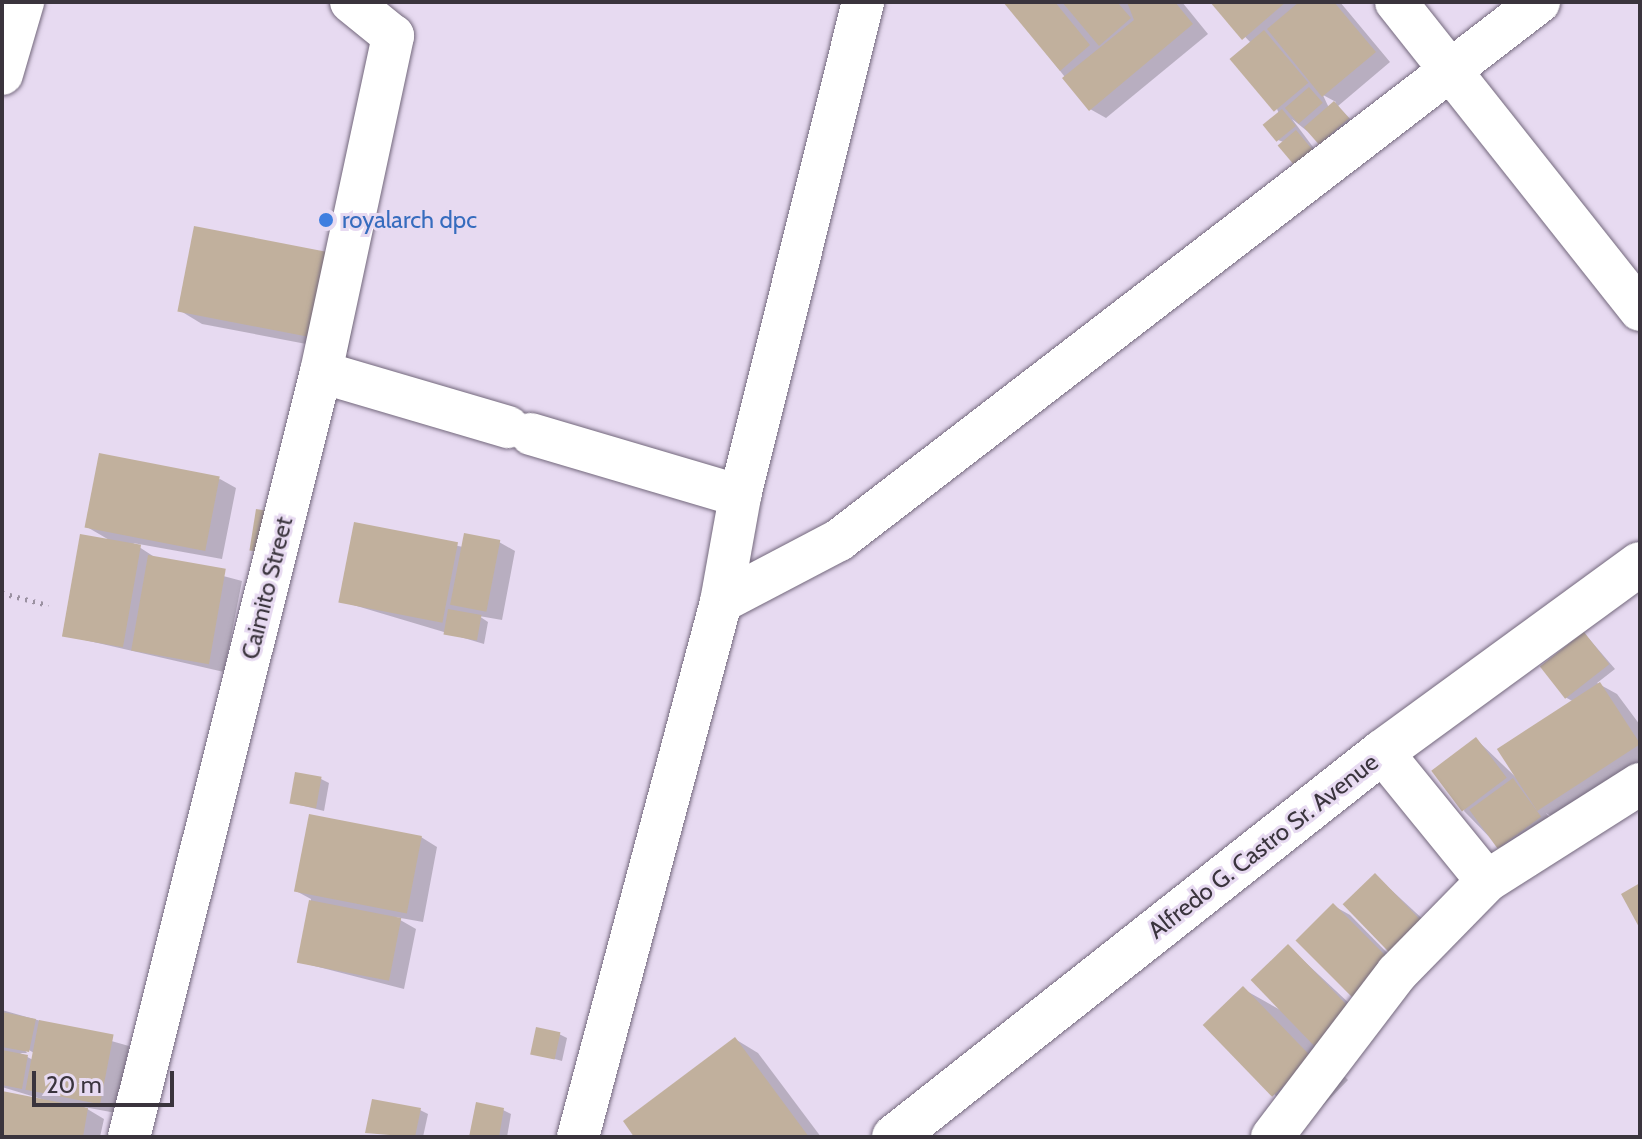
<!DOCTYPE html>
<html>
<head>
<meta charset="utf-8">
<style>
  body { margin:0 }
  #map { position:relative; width:1642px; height:1139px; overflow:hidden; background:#e7daf1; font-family:Cabin,sans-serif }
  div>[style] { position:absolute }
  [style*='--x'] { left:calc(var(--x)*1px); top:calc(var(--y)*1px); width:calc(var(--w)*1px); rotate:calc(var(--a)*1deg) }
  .shadow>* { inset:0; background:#0003 }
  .building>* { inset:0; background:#c1b09d; transform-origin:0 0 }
  .path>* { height:5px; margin-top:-2.5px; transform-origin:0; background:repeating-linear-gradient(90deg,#9b91a2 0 2px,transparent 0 8px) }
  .roads { filter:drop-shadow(0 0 2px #73687c) drop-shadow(0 0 2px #73687c) }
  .minor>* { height:42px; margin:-21px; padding:0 21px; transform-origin:21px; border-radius:21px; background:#fff }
  .tertiary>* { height:44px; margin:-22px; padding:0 22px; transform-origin:22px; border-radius:22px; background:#fff }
  .dots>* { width:22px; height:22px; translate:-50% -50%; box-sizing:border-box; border:4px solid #e7daf1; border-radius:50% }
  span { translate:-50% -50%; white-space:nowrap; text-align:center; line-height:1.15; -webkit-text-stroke:6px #e7daf1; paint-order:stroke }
  .shop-label { font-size:24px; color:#366cbe }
  .left { translate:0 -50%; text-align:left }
  .street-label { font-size:24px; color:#3a343d }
  .frame { position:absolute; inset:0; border:4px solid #3a343d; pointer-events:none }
  .scale { position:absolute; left:32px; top:1071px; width:142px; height:36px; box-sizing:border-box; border:4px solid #3a343d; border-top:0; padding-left:10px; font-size:24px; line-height:28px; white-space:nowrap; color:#3a343d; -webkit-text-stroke:6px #e7daf1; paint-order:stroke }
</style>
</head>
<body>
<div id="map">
  <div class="shadow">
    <i style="clip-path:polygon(1006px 2px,1182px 2px,1208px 34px,1106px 118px,1090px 109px)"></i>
    <i style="clip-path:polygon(evenodd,1212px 2px,1340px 2px,1390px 62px,1338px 106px,1355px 124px,1327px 147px,1292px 119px,1319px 155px,1278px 140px,1279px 114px,1251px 43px,1212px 2px,1322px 93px,1323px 95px,1336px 102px,1329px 108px,1322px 93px)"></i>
    <i style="clip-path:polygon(363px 269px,348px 352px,202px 324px,179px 310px)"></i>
    <i style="clip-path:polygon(220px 479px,236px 488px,222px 559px,133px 543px,156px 558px,242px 581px,224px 672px,63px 635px,111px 541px,87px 527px)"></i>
    <i style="clip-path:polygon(356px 524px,463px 547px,499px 542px,515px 551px,502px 620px,479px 616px,488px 622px,484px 644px,340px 601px)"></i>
    <i style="clip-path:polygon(1585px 634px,1615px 669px,1597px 683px,1617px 694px,1640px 725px,1640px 765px,1563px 823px,1546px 813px,1556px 827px,1500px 848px,1464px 811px,1476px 739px,1529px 790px,1576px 703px,1565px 697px)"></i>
    <i style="clip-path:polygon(321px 779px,329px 783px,324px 811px,292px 803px)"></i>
    <i style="clip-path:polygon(421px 837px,437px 847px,423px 922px,395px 917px,416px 929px,404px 989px,299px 962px,311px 899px,296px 891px)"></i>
    <i style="clip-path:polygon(1375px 875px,1440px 935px,1411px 963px)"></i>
    <i style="clip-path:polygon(1334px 906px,1350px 915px,1406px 972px,1298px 941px)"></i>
    <i style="clip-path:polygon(1288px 946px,1367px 1020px,1312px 1043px,1348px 1080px,1312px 1117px,1275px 1095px,1243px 989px,1284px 1012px)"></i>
    <i style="clip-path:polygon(evenodd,2px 1010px,129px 1046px,116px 1113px,84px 1107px,104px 1119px,100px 1137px,2px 1137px,2px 1093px,48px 1101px,2px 1087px,2px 1010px,22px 1046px,34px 1053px,33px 1060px,20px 1053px,27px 1053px,22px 1046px)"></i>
    <i style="clip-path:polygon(559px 1034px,567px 1038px,562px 1061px,533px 1053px)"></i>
    <i style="clip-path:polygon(735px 1039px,758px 1053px,821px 1137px,637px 1137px)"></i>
    <i style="clip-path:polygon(420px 1110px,428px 1114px,423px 1137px,368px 1132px)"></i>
    <i style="clip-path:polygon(503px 1110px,511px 1114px,507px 1137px,471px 1137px)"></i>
  </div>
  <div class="building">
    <i style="clip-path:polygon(1003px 2px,1055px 2px,1090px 45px,1060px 71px)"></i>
    <i style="clip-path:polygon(1062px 2px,1117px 2px,1131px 18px,1099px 46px)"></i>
    <i style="clip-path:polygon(1127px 2px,1175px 2px,1193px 24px,1089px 111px,1062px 78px,1134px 20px)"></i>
    <i style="clip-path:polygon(1210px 2px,1286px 2px,1242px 40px)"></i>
    <i style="clip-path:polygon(1299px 2px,1334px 2px,1376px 52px,1322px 97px,1267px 29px)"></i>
    <i style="left:1264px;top:30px;width:69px;height:45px;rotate:50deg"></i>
    <i style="left:1309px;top:87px;width:21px;height:32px;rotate:49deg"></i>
    <i style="left:1334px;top:101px;width:23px;height:40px;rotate:49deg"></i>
    <i style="left:1282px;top:109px;width:22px;height:25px;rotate:51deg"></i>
    <i style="left:1296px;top:130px;width:26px;height:24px;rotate:50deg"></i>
    <i style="left:194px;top:226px;width:149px;height:87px;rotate:11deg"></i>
    <i style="left:99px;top:453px;width:123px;height:76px;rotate:11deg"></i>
    <i style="left:256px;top:509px;width:19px;height:42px;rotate:9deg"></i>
    <i style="left:354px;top:522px;width:106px;height:82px;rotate:11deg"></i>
    <i style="left:464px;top:533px;width:37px;height:73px;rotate:11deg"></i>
    <i style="left:80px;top:534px;width:62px;height:104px;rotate:10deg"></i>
    <i style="left:148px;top:555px;width:79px;height:97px;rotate:10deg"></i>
    <i style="left:448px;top:609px;width:34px;height:26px;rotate:10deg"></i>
    <i style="left:1584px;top:632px;width:41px;height:56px;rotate:52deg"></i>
    <i style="left:1600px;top:682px;width:74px;height:123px;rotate:57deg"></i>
    <i style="left:1476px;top:737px;width:51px;height:56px;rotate:53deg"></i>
    <i style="left:295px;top:772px;width:27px;height:32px;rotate:10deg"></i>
    <i style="left:1513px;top:778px;width:48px;height:54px;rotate:54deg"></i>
    <i style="left:309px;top:814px;width:115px;height:79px;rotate:11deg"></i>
    <i style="left:1375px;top:873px;width:72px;height:45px;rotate:46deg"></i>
    <i style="clip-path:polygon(1640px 883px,1640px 929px,1621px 894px)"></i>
    <i style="left:309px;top:900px;width:94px;height:64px;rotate:11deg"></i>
    <i style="left:1333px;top:903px;width:83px;height:53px;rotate:45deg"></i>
    <i style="left:1288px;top:944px;width:92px;height:52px;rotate:46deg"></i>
    <i style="left:1243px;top:986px;width:100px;height:56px;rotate:46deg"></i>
    <i style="clip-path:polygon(2px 1012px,36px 1019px,29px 1052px,2px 1047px)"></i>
    <i style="left:39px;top:1020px;width:76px;height:71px;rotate:11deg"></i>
    <i style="left:536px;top:1027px;width:25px;height:28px;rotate:12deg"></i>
    <i style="clip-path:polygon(735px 1037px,809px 1137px,634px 1137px,623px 1121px)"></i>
    <i style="clip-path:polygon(2px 1050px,28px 1055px,22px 1089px,2px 1085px)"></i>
    <i style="clip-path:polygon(2px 1091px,88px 1108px,83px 1137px,2px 1137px)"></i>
    <i style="clip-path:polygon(372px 1099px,421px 1108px,415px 1137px,365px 1133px)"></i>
    <i style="clip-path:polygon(476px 1102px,504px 1108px,499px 1137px,469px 1137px)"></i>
  </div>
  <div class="path">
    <i style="--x:2;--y:593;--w:48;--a:14.6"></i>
  </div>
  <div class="roads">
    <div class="minor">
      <i style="--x:1396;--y:2;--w:393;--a:51.6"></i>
      <i style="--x:2;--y:74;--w:75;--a:-73.7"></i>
      <i style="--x:321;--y:372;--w:195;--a:16.4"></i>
      <i style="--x:531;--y:434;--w:218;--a:16.5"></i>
      <i style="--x:721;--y:602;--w:133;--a:-27.7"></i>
      <i style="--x:839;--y:540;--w:883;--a:-37.54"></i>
      <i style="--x:1382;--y:752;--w:166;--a:50.9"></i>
      <i style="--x:129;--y:1137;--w:789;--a:-75.91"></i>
      <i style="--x:321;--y:372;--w:344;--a:-77.9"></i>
      <i style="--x:393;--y:36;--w:54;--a:-141"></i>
      <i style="--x:578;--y:1137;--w:554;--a:-75.04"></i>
      <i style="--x:721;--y:602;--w:108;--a:-79.8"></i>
      <i style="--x:740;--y:496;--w:509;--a:-76.02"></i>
      <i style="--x:1272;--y:1137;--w:206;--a:-52.7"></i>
      <i style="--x:1397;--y:973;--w:129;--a:-45.6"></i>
      <i style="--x:1487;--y:881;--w:181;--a:-32.4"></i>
    </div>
    <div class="tertiary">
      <i style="--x:894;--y:1137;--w:622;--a:-38.27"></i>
      <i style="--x:1382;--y:752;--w:319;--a:-36.1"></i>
    </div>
  </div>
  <div class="dots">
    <i style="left:326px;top:220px;background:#3f7fe0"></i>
  </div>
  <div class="shop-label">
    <span class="left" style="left:342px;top:220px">royalarch dpc</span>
  </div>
  <div class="street-label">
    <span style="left:267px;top:588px;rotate:-76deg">Caimito Street</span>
    <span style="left:1263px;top:846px;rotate:-38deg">Alfredo G. Castro Sr. Avenue</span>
  </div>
  <div class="frame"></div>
  <div class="scale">20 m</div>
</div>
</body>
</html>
